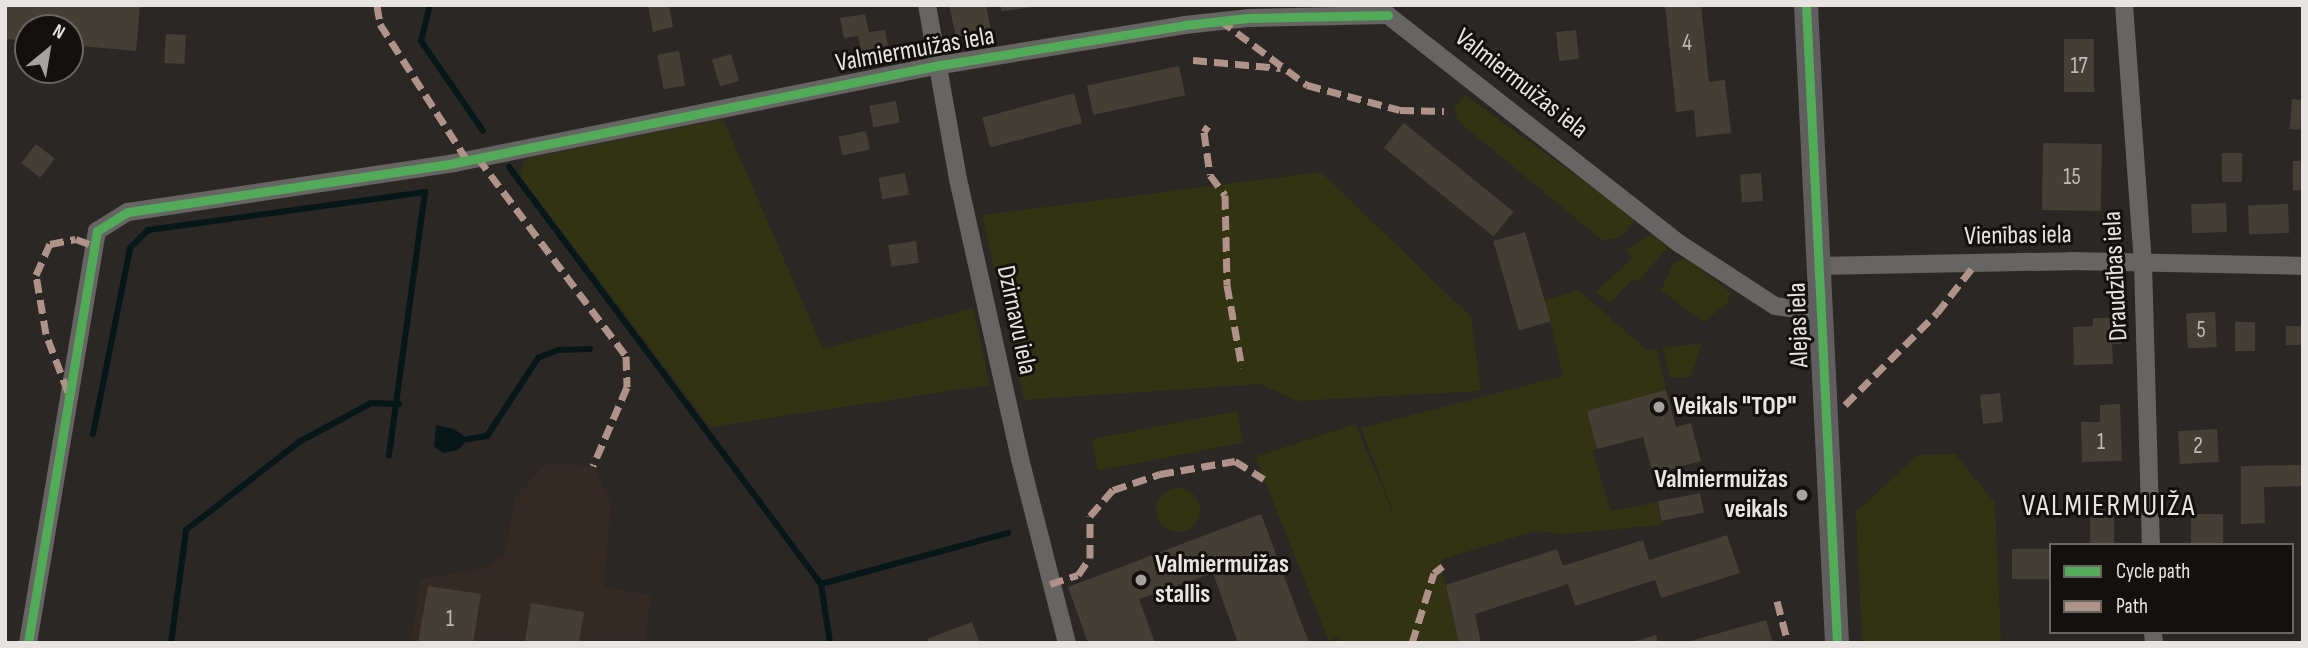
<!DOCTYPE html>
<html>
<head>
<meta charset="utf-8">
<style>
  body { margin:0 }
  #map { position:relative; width:2308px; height:648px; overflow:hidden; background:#2a2725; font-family:"Sofia Sans Condensed",sans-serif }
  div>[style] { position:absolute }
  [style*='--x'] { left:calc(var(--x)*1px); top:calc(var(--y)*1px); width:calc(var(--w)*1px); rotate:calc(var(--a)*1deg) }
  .built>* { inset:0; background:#352a23 }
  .green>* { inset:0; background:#323312; transform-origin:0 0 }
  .round { border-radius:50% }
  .water>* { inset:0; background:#071617 }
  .stream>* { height:6px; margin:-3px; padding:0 3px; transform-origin:3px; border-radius:3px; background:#071617 }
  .building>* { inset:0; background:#453e35; transform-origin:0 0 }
  .street>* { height:18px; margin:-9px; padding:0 9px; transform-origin:9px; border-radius:9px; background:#676563 }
  .secondary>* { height:24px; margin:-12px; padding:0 12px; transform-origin:12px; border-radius:12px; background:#615e60 }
  .quiet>* { height:7px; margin-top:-3.5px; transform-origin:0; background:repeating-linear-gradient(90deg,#af9288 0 14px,transparent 0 21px) }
  .cycleway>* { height:9px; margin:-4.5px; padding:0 4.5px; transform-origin:4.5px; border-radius:4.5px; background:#51ab58 }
  .dots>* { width:19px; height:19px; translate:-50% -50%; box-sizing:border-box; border:4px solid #13100e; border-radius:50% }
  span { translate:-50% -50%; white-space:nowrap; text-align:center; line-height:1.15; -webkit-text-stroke:6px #13100e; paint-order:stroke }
  .number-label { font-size:23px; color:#bfbab6 }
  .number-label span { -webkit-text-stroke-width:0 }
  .street-label { font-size:26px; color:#e8e4e1 }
  .poi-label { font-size:26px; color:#e8e4e1; font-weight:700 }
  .left { translate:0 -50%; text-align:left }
  .right { translate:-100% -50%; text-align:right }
  .quarter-label { font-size:30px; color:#e8e4e1; letter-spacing:2px }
  .frame { position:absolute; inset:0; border:7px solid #e8e4e1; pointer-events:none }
  .legend { position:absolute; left:2049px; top:543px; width:245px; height:91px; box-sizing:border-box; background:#13100e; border:2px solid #686562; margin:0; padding:9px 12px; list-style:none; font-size:21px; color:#e8e4e1 }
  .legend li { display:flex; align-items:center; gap:14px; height:35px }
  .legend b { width:35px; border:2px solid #686562 }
  .north { position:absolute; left:14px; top:14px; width:70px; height:70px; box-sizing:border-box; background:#13100e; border:2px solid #686562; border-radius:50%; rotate:30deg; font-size:19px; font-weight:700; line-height:28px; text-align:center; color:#e8e4e1 }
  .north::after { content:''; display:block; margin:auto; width:24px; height:32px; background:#a6a29f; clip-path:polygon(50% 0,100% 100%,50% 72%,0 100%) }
</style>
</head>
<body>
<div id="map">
  <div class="built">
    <i style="clip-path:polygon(547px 463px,593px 466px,611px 503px,603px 587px,651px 595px,645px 643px,411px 643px,421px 579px,487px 567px,505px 555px,515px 497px)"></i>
  </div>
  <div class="green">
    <i style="clip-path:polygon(1465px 95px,1635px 218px,1633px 224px,1621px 237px,1603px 241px,1458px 121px,1454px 109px)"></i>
    <i style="clip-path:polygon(723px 119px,823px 349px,973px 308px,990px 385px,710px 427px,520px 176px,524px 159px)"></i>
    <i style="clip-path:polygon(1321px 172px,1471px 317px,1481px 391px,1297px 401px,1261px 384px,1024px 400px,982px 215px)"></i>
    <i style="clip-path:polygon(1653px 233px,1667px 248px,1639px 281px,1632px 280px,1610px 303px,1596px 292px,1632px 258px,1626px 250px)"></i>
    <i style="clip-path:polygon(1687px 258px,1730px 292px,1728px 303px,1703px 322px,1661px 290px,1673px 264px)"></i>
    <i style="clip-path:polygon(1578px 290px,1647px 350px,1657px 349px,1666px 390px,1588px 411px,1597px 449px,1593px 452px,1611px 511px,1657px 502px,1662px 525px,1562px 534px,1535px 531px,1440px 560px,1459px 643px,1339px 643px,1340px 636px,1329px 641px,1255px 457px,1355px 424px,1402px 533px,1361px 428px,1563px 376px,1545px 300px)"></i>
    <i style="clip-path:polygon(1702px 343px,1691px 377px,1670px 378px,1663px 348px)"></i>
    <i style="left:1237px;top:411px;width:32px;height:148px;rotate:79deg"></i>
    <i style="clip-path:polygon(1955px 454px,1995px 503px,2001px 643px,1862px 643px,1856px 512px,1918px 455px)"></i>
    <i class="round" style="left:1156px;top:488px;width:44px;height:44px"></i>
  </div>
  <div class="water">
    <i style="clip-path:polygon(436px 425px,454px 429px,468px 439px,458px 450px,443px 453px,434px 446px)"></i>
  </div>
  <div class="stream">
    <i style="--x:430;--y:5;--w:37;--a:104"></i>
    <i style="--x:421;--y:41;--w:109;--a:55.4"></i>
    <i style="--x:509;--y:167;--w:521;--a:53.2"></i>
    <i style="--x:821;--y:584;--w:60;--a:81.3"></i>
    <i style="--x:93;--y:434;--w:190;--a:-78.7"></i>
    <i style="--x:130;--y:248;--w:25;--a:-45"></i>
    <i style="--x:148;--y:230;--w:280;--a:-7.8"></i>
    <i style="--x:425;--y:192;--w:266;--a:97.8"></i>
    <i style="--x:468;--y:439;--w:19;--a:-9"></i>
    <i style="--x:487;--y:436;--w:93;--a:-56.8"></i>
    <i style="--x:538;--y:358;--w:22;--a:-22"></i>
    <i style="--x:558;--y:350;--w:32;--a:-2"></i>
    <i style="--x:821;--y:584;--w:194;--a:-15.3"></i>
    <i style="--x:171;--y:643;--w:114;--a:-82.4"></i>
    <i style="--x:186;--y:530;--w:143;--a:-37.9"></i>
    <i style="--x:299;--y:442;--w:82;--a:-28.4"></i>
    <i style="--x:371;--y:403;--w:28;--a:2"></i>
  </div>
  <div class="building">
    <i style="clip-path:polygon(5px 5px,140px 5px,136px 51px,70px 45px,70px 28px,28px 28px,28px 41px,5px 39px)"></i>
    <i style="clip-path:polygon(648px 5px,669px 5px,673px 27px,653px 32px)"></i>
    <i style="clip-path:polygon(949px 5px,986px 5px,991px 30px,956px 37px)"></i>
    <i style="clip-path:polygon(1001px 5px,1033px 5px,1033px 7px,1001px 11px)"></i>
    <i style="clip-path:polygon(1665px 5px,1701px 5px,1709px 82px,1725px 80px,1731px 133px,1696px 137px,1694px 110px,1676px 112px)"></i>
    <i style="clip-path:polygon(865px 14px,869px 32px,885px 30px,890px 55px,863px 60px,858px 36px,844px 38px,840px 18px)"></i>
    <i style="left:1576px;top:30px;width:29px;height:20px;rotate:84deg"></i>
    <i style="left:166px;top:34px;width:20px;height:29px;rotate:3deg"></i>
    <i style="left:2064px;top:39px;width:30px;height:53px"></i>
    <i style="left:679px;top:51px;width:35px;height:22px;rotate:80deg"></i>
    <i style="left:731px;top:54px;width:28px;height:20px;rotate:73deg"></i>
    <i style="left:1179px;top:66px;width:30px;height:94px;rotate:78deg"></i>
    <i style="left:1074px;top:93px;width:31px;height:95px;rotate:75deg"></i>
    <i style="left:2292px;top:99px;width:11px;height:30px;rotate:5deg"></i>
    <i style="left:896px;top:101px;width:22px;height:27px;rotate:80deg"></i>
    <i style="left:1404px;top:123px;width:141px;height:32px;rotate:39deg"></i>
    <i style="left:866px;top:131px;width:19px;height:28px;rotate:78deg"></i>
    <i style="left:2043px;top:143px;width:59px;height:67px;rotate:1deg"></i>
    <i style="left:36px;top:144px;width:24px;height:24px;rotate:38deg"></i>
    <i style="left:2222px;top:153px;width:20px;height:29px"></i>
    <i style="left:2293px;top:161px;width:10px;height:29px"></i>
    <i style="left:905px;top:173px;width:22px;height:27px;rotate:80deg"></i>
    <i style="left:1761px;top:173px;width:28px;height:21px;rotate:86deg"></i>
    <i style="left:2226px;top:203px;width:29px;height:35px;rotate:88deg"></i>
    <i style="left:2288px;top:204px;width:29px;height:40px;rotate:88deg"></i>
    <i style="left:1525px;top:232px;width:93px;height:33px;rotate:74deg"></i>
    <i style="left:916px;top:241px;width:22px;height:28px;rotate:82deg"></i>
    <i style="left:2215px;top:312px;width:35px;height:29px;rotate:87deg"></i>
    <i style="clip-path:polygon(2093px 318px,2120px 318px,2121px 344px,2112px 344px,2113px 364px,2074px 365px,2073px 327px,2093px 326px)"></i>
    <i style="left:2235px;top:322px;width:20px;height:29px"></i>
    <i style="left:2303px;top:326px;width:19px;height:17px;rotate:90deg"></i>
    <i style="clip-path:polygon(1666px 390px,1676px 427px,1691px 423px,1701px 461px,1653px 474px,1643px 437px,1597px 449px,1587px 411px)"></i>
    <i style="left:2000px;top:393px;width:29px;height:20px;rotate:84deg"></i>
    <i style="clip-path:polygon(2120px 404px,2122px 461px,2082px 462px,2081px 422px,2100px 422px,2100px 405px)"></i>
    <i style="left:2217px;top:429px;width:33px;height:39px;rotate:87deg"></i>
    <i style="clip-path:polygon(2303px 465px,2303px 486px,2264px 487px,2265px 523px,2241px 524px,2241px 466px)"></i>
    <i style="left:1700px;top:493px;width:20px;height:43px;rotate:79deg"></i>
    <i style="left:2090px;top:509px;width:24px;height:36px"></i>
    <i style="clip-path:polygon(1261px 514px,1309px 643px,1238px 643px,1213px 573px,1139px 599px,1155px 643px,1088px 643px,1068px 587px)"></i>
    <i style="left:2191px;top:514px;width:32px;height:31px"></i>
    <i style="clip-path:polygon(1727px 535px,1740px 573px,1661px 598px,1655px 580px,1575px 606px,1568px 584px,1475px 614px,1481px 643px,1459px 643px,1446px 585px,1557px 549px,1563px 566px,1643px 540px,1649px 560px)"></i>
    <i style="left:2051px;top:549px;width:30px;height:39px;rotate:90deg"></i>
    <i style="clip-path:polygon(428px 586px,481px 594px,473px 643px,418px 643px)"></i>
    <i style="clip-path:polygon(531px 603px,584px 612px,579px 643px,525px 643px)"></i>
    <i style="clip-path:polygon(1766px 620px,1773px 643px,1687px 643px,1687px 642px)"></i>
    <i style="clip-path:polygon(972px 622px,980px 643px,928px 643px,927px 639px)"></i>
    <i style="clip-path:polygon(1656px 635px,1658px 643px,1633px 643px,1633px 642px)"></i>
  </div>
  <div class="street">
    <i style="--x:927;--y:5;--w:177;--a:79.9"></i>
    <i style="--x:958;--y:179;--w:287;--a:77.5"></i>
    <i style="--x:1020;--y:459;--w:190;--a:75.7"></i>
    <i style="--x:2124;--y:5;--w:259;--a:85.8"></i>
    <i style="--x:2143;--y:263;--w:282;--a:88.4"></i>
    <i style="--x:1380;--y:9;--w:381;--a:38.1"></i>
    <i style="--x:1680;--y:244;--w:113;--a:33.1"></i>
    <i style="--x:1775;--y:306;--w:44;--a:7.8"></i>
    <i style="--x:1818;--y:266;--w:252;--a:-1.1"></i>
    <i style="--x:2070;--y:261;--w:233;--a:1.2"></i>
    <i style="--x:2153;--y:632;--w:11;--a:85"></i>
    <i style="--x:28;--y:643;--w:418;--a:-80.5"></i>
    <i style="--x:97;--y:231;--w:36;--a:-32"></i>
    <i style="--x:128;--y:212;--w:330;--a:-8.5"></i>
    <i style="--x:454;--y:163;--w:497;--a:-11.4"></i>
    <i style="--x:941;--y:65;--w:247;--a:-9.3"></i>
    <i style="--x:1185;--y:25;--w:63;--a:-6.3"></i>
    <i style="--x:1248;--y:18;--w:140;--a:-1.2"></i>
  </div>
  <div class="secondary">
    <i style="--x:1806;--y:5;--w:639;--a:87.22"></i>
  </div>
  <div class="quiet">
    <i style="--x:377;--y:5;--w:19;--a:81"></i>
    <i style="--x:380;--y:24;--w:161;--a:57.4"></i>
    <i style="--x:1220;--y:20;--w:109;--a:36.8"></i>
    <i style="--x:1307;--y:85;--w:96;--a:15"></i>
    <i style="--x:1400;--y:110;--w:44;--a:1.3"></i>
    <i style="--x:1193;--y:60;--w:88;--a:5.2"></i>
    <i style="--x:1208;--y:126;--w:7;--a:124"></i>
    <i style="--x:1204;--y:132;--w:43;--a:82.1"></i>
    <i style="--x:1210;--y:175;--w:25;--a:53"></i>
    <i style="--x:1225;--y:195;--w:90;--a:88.7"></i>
    <i style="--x:1227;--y:285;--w:84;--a:79.8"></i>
    <i style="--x:478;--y:158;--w:247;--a:53.2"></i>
    <i style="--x:626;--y:356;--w:31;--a:88"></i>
    <i style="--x:627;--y:387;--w:86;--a:113.3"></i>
    <i style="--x:68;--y:392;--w:62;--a:-110.8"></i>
    <i style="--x:46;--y:334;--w:60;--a:-99.6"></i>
    <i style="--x:36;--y:275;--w:34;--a:-66"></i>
    <i style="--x:50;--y:244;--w:26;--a:-11"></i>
    <i style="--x:76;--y:239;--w:19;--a:21"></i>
    <i style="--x:1845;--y:405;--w:130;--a:-45"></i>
    <i style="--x:1937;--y:313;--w:63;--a:-52"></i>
    <i style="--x:1050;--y:584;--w:29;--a:-18"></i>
    <i style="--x:1078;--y:575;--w:21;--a:-55"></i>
    <i style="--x:1090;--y:558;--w:42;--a:-90"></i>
    <i style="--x:1090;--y:516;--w:35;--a:-49"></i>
    <i style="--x:1113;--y:490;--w:50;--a:-18.8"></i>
    <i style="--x:1160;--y:474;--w:76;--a:-9.8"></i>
    <i style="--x:1235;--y:461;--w:34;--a:32"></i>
    <i style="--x:1777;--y:601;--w:43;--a:75.3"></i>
    <i style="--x:1412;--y:643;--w:73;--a:-72.6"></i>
    <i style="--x:1434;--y:573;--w:11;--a:-38"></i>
  </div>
  <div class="cycleway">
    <i style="--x:1806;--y:5;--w:639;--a:87.22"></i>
    <i style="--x:28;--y:643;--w:418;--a:-80.5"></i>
    <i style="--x:97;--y:231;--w:36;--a:-32"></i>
    <i style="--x:128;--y:212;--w:330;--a:-8.5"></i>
    <i style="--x:454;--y:163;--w:497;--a:-11.4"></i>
    <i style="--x:941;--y:65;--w:247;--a:-9.3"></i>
    <i style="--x:1185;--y:25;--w:63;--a:-6.3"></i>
    <i style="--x:1248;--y:18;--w:140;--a:-1.2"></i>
  </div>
  <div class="dots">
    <i style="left:1659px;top:407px;background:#a6a29f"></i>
    <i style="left:1802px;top:495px;background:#a6a29f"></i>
    <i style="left:1141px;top:580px;background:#a6a29f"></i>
  </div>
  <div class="number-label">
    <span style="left:1687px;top:43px">4</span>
    <span style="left:2079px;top:66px">17</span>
    <span style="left:2072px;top:177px">15</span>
    <span style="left:2201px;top:330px">5</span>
    <span style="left:2101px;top:442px">1</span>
    <span style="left:2198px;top:446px">2</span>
    <span style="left:450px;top:619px">1</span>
  </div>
  <div class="street-label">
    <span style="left:915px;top:50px;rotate:-10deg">Valmiermuižas iela</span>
    <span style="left:1521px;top:84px;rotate:38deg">Valmiermuižas iela</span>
    <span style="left:2018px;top:236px;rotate:-1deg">Vienības iela</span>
    <span style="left:2116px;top:276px;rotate:-93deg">Draudzības iela</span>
    <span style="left:1016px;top:320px;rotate:78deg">Dzirnavu iela</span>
    <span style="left:1799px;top:325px;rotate:-92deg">Alejas iela</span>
  </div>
  <div class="poi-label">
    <span class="left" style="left:1673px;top:407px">Veikals "TOP"</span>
    <span class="right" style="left:1788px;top:495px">Valmiermuižas<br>veikals</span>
    <span class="left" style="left:1155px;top:580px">Valmiermuižas<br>stallis</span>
  </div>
  <div class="quarter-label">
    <span style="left:2109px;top:506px">VALMIERMUIŽA</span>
  </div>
  <div class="frame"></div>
  <ul class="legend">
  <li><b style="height:9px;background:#51ab58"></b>Cycle path</li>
  <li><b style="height:9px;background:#af9288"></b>Path</li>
  </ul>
  <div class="north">N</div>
</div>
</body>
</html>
